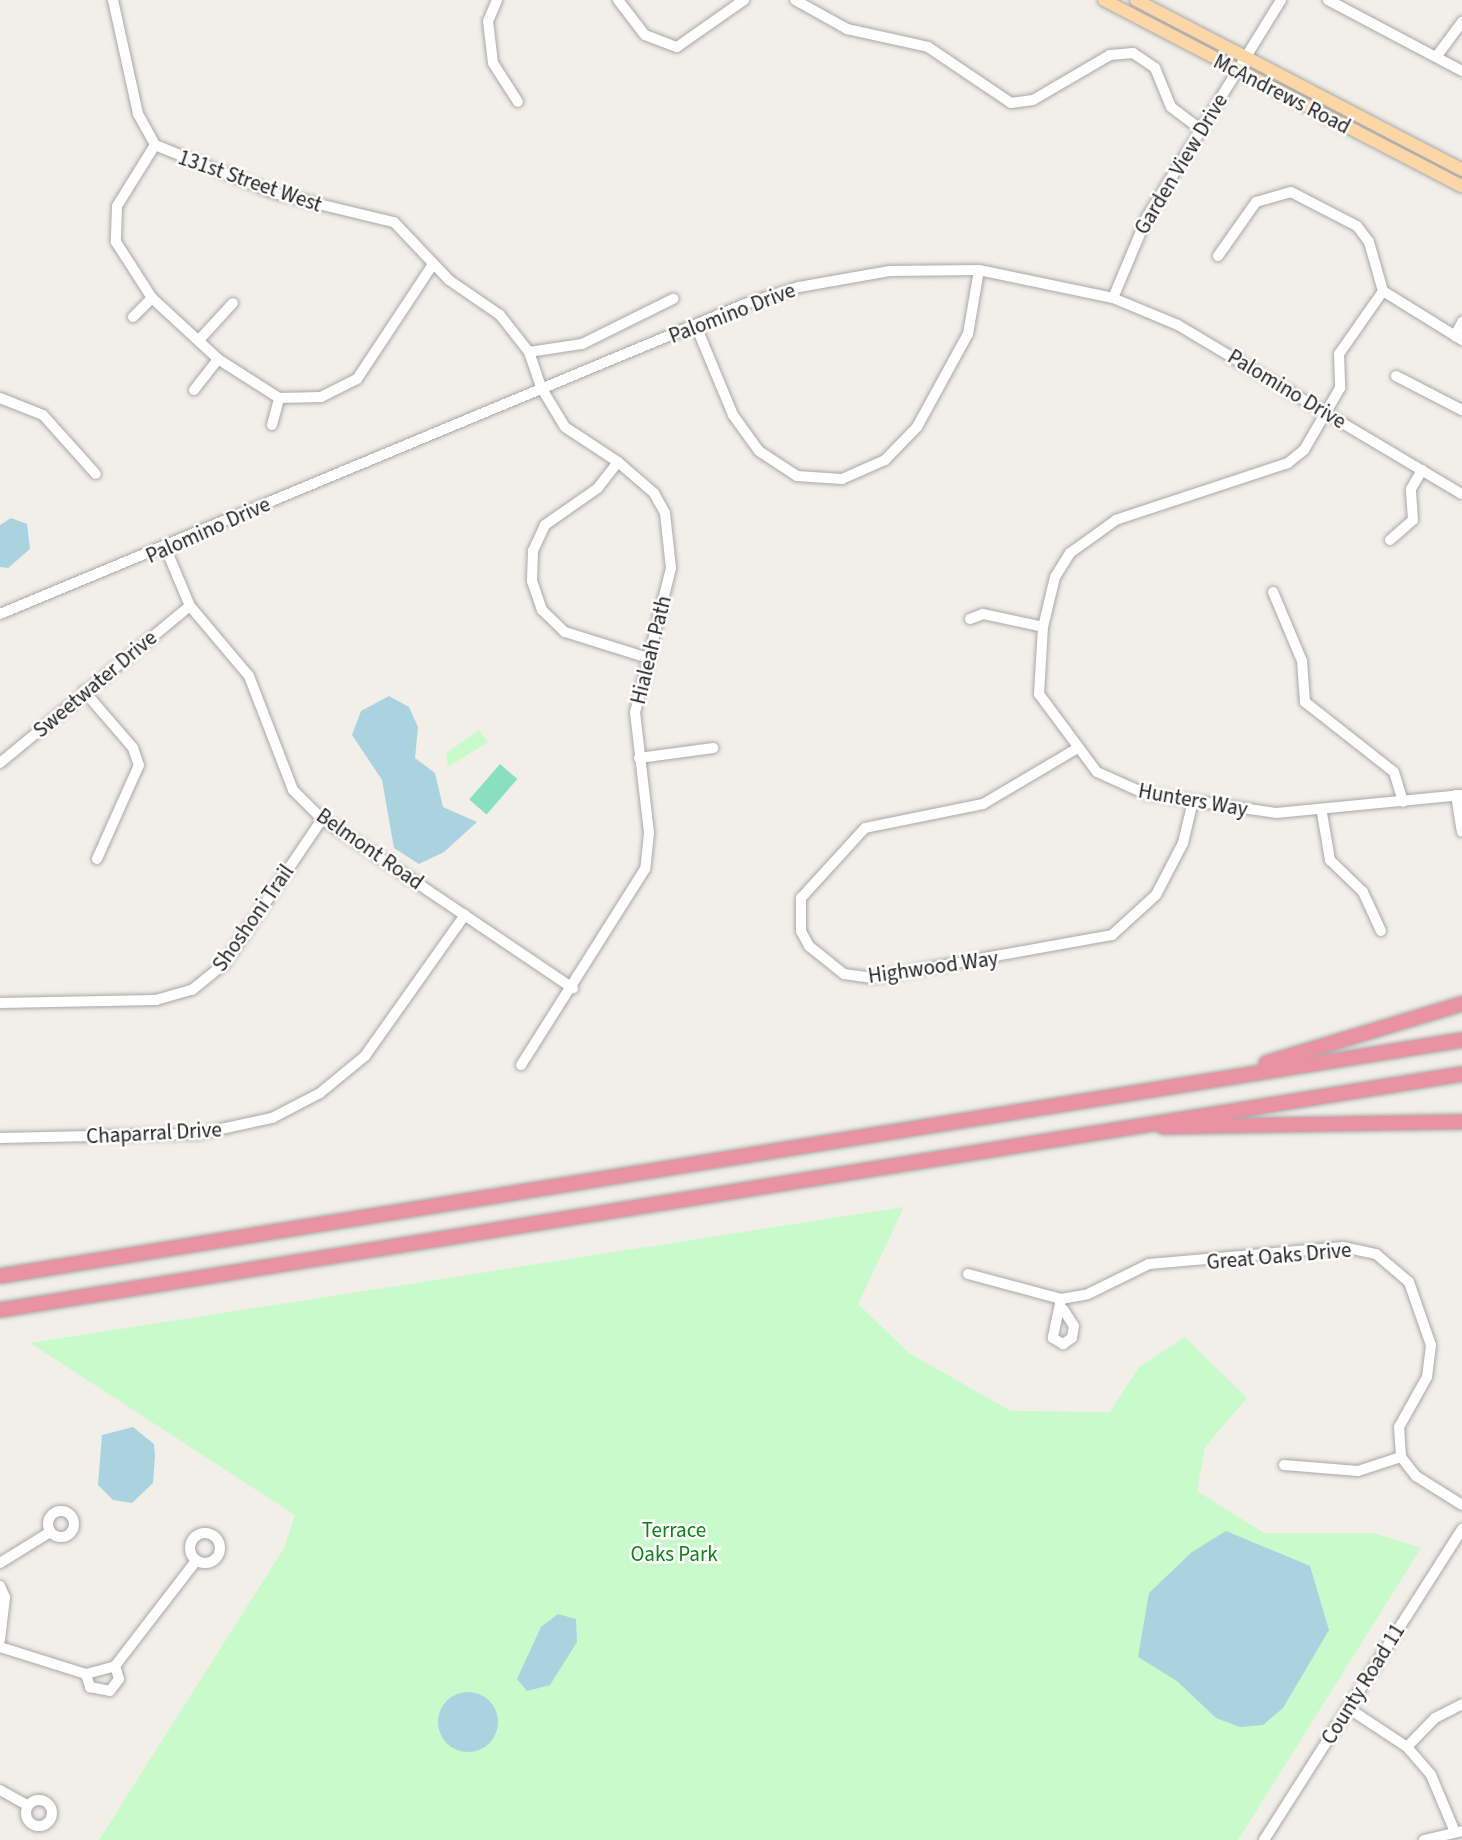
<!DOCTYPE html>
<html>
<head>
<meta charset="utf-8">
<style>
  body { margin:0 }
  #map { position:relative; width:1462px; height:1840px; overflow:hidden; background:#f2efe9; font-family:"Source Sans 3",sans-serif }
  div>[style] { position:absolute }
  [style*='--x'] { left:calc(var(--x)*1px); top:calc(var(--y)*1px); width:calc(var(--w)*1px); rotate:calc(var(--a)*1deg) }
  .park>* { inset:0; background:#c8facc }
  .pitch>* { inset:0; background:#88e0be; transform-origin:0 0 }
  .water>* { inset:0; background:#aad3df }
  .round { border-radius:50% }
  .roads { filter:drop-shadow(0 0 2px #a9a9a9) drop-shadow(0 0 2px #a9a9a9) }
  .minor>* { height:10px; margin:-5px; padding:0 5px; transform-origin:5px; border-radius:5px; background:#fff }
  .minor>.ring { margin:-5px; padding:0; box-sizing:content-box; background:none; border:10px solid #fff; border-radius:50% }
  .major>* { height:12px; margin:-6px; padding:0 6px; transform-origin:6px; border-radius:6px; background:#fcd6a4 }
  .highway>* { height:14px; margin:-7px; padding:0 7px; transform-origin:7px; border-radius:7px; background:#e892a2 }
  span { translate:-50% -50%; white-space:nowrap; text-align:center; line-height:1.15; -webkit-text-stroke:5px #fff; paint-order:stroke }
  .street-label { font-size:21px; color:#222 }
  .park-label { font-size:21px; color:#0c8416 }
</style>
</head>
<body>
<div id="map">
  <div class="park">
    <i style="clip-path:polygon(479px 730px,488px 742px,448px 767px,446px 753px)"></i>
    <i style="clip-path:polygon(904px 1207px,858px 1304px,909px 1353px,1011px 1411px,1110px 1412px,1139px 1367px,1185px 1337px,1247px 1398px,1205px 1447px,1197px 1491px,1264px 1533px,1374px 1533px,1421px 1548px,1238px 1840px,99px 1840px,284px 1548px,295px 1515px,30px 1343px)"></i>
  </div>
  <div class="pitch">
    <i style="left:500px;top:764px;width:23px;height:47px;rotate:41deg"></i>
  </div>
  <div class="water">
    <i style="clip-path:polygon(11px 518px,27px 524px,30px 549px,8px 568px,0 567px,0 525px)"></i>
    <i style="clip-path:polygon(389px 696px,409px 707px,418px 727px,415px 758px,435px 773px,443px 807px,477px 822px,444px 852px,419px 864px,394px 848px,382px 780px,352px 735px,361px 711px)"></i>
    <i style="clip-path:polygon(133px 1427px,154px 1444px,155px 1456px,153px 1483px,132px 1503px,113px 1500px,98px 1485px,102px 1435px)"></i>
    <i style="clip-path:polygon(1226px 1531px,1310px 1566px,1329px 1630px,1283px 1708px,1263px 1725px,1240px 1727px,1216px 1718px,1177px 1681px,1138px 1657px,1149px 1593px,1192px 1552px)"></i>
    <i style="clip-path:polygon(558px 1614px,576px 1619px,577px 1642px,550px 1685px,527px 1691px,517px 1679px,541px 1627px)"></i>
    <i class="round" style="left:438px;top:1692px;width:60px;height:60px"></i>
  </div>
  <div class="roads">
    <div class="minor">
      <i style="--x:113;--y:0;--w:117;--a:77.6"></i>
      <i style="--x:138;--y:114;--w:35;--a:61"></i>
      <i style="--x:155;--y:145;--w:131;--a:21.9"></i>
      <i style="--x:277;--y:194;--w:120;--a:13.5"></i>
      <i style="--x:394;--y:222;--w:80;--a:46.5"></i>
      <i style="--x:449;--y:280;--w:62;--a:34.5"></i>
      <i style="--x:500;--y:315;--w:47;--a:51.9"></i>
      <i style="--x:529;--y:352;--w:39;--a:71"></i>
      <i style="--x:542;--y:389;--w:44;--a:58.8"></i>
      <i style="--x:565;--y:427;--w:64;--a:33.4"></i>
      <i style="--x:618;--y:462;--w:48;--a:40.7"></i>
      <i style="--x:654;--y:493;--w:23;--a:61"></i>
      <i style="--x:665;--y:513;--w:55;--a:83.8"></i>
      <i style="--x:671;--y:568;--w:148;--a:104"></i>
      <i style="--x:635;--y:712;--w:122;--a:83.4"></i>
      <i style="--x:649;--y:833;--w:36;--a:96"></i>
      <i style="--x:645;--y:869;--w:232;--a:122.3"></i>
      <i style="--x:497;--y:0;--w:23;--a:113"></i>
      <i style="--x:488;--y:21;--w:42;--a:83.2"></i>
      <i style="--x:493;--y:63;--w:46;--a:57.3"></i>
      <i style="--x:618;--y:0;--w:44;--a:52.4"></i>
      <i style="--x:645;--y:35;--w:34;--a:21"></i>
      <i style="--x:677;--y:47;--w:82;--a:-35"></i>
      <i style="--x:795;--y:0;--w:60;--a:29.1"></i>
      <i style="--x:847;--y:29;--w:83;--a:12.5"></i>
      <i style="--x:928;--y:47;--w:100;--a:34"></i>
      <i style="--x:1011;--y:103;--w:22;--a:-8"></i>
      <i style="--x:1033;--y:100;--w:89;--a:-30.3"></i>
      <i style="--x:1110;--y:55;--w:23;--a:-5"></i>
      <i style="--x:1133;--y:53;--w:27;--a:34"></i>
      <i style="--x:1155;--y:68;--w:42;--a:67.7"></i>
      <i style="--x:1171;--y:107;--w:36;--a:37"></i>
      <i style="--x:1328;--y:0;--w:152;--a:27.9"></i>
      <i style="--x:1436;--y:57;--w:44;--a:-53.4"></i>
      <i style="--x:155;--y:145;--w:72;--a:121.9"></i>
      <i style="--x:117;--y:206;--w:36;--a:92"></i>
      <i style="--x:116;--y:242;--w:67;--a:57.3"></i>
      <i style="--x:152;--y:298;--w:90;--a:42.7"></i>
      <i style="--x:218;--y:359;--w:72;--a:32.6"></i>
      <i style="--x:279;--y:398;--w:42;--a:-1.4"></i>
      <i style="--x:321;--y:397;--w:40;--a:-26.6"></i>
      <i style="--x:357;--y:379;--w:138;--a:-56.5"></i>
      <i style="--x:1218;--y:256;--w:66;--a:-54.9"></i>
      <i style="--x:1256;--y:202;--w:36;--a:-16"></i>
      <i style="--x:1291;--y:192;--w:74;--a:27.3"></i>
      <i style="--x:1357;--y:226;--w:20;--a:53"></i>
      <i style="--x:1369;--y:242;--w:51;--a:74.1"></i>
      <i style="--x:1383;--y:291;--w:77;--a:124.9"></i>
      <i style="--x:1339;--y:354;--w:34;--a:88"></i>
      <i style="--x:1340;--y:388;--w:72;--a:120.1"></i>
      <i style="--x:1304;--y:450;--w:21;--a:141"></i>
      <i style="--x:1288;--y:463;--w:181;--a:161.7"></i>
      <i style="--x:1116;--y:520;--w:57;--a:144.3"></i>
      <i style="--x:1070;--y:553;--w:28;--a:122"></i>
      <i style="--x:1055;--y:577;--w:51;--a:103.5"></i>
      <i style="--x:1043;--y:627;--w:67;--a:93.4"></i>
      <i style="--x:1039;--y:694;--w:97;--a:53.4"></i>
      <i style="--x:1097;--y:772;--w:54;--a:24.2"></i>
      <i style="--x:1146;--y:794;--w:131;--a:8.3"></i>
      <i style="--x:1276;--y:813;--w:187;--a:-5.5"></i>
      <i style="--x:1383;--y:291;--w:93;--a:31.8"></i>
      <i style="--x:1113;--y:298;--w:88;--a:-67.2"></i>
      <i style="--x:1147;--y:217;--w:255;--a:-58.3"></i>
      <i style="--x:133;--y:317;--w:27;--a:-45"></i>
      <i style="--x:696;--y:326;--w:96;--a:67.4"></i>
      <i style="--x:733;--y:415;--w:44;--a:54.2"></i>
      <i style="--x:759;--y:451;--w:45;--a:33.3"></i>
      <i style="--x:797;--y:476;--w:45;--a:3.8"></i>
      <i style="--x:842;--y:479;--w:47;--a:-23.8"></i>
      <i style="--x:885;--y:460;--w:46;--a:-45.9"></i>
      <i style="--x:917;--y:427;--w:106;--a:-61.3"></i>
      <i style="--x:968;--y:334;--w:65;--a:-80.2"></i>
      <i style="--x:1455;--y:336;--w:16;--a:-63"></i>
      <i style="--x:199;--y:340;--w:50;--a:-47.4"></i>
      <i style="--x:529;--y:352;--w:54;--a:-8.6"></i>
      <i style="--x:582;--y:344;--w:102;--a:-26.3"></i>
      <i style="--x:1396;--y:376;--w:74;--a:27.3"></i>
      <i style="--x:194;--y:390;--w:39;--a:-52"></i>
      <i style="--x:0;--y:398;--w:46;--a:21.6"></i>
      <i style="--x:43;--y:415;--w:79;--a:48.1"></i>
      <i style="--x:272;--y:425;--w:28;--a:-75"></i>
      <i style="--x:618;--y:462;--w:33;--a:128"></i>
      <i style="--x:598;--y:488;--w:65;--a:145.1"></i>
      <i style="--x:545;--y:525;--w:29;--a:115"></i>
      <i style="--x:533;--y:551;--w:30;--a:92"></i>
      <i style="--x:532;--y:581;--w:31;--a:71"></i>
      <i style="--x:542;--y:610;--w:32;--a:44"></i>
      <i style="--x:565;--y:632;--w:87;--a:17.4"></i>
      <i style="--x:1390;--y:540;--w:30;--a:-41"></i>
      <i style="--x:1413;--y:520;--w:31;--a:-94"></i>
      <i style="--x:1411;--y:489;--w:22;--a:-60"></i>
      <i style="--x:166;--y:549;--w:62;--a:67.2"></i>
      <i style="--x:190;--y:606;--w:92;--a:49.9"></i>
      <i style="--x:249;--y:676;--w:122;--a:68.9"></i>
      <i style="--x:293;--y:790;--w:41;--a:45"></i>
      <i style="--x:322;--y:819;--w:303;--a:34"></i>
      <i style="--x:1273;--y:592;--w:75;--a:67.2"></i>
      <i style="--x:1302;--y:661;--w:41;--a:85.8"></i>
      <i style="--x:1305;--y:702;--w:113;--a:38.2"></i>
      <i style="--x:1394;--y:772;--w:31;--a:73"></i>
      <i style="--x:0;--y:614;--w:807;--a:-22.59"></i>
      <i style="--x:745;--y:304;--w:57;--a:-17.5"></i>
      <i style="--x:799;--y:287;--w:92;--a:-10"></i>
      <i style="--x:890;--y:271;--w:89;--a:-0.6"></i>
      <i style="--x:979;--y:270;--w:137;--a:11.8"></i>
      <i style="--x:1113;--y:298;--w:70;--a:22.6"></i>
      <i style="--x:1178;--y:325;--w:330;--a:30.8"></i>
      <i style="--x:970;--y:619;--w:14;--a:-21"></i>
      <i style="--x:983;--y:614;--w:61;--a:12.2"></i>
      <i style="--x:84;--y:691;--w:75;--a:49.3"></i>
      <i style="--x:133;--y:748;--w:18;--a:71"></i>
      <i style="--x:139;--y:765;--w:103;--a:114.1"></i>
      <i style="--x:1076;--y:749;--w:108;--a:149.4"></i>
      <i style="--x:983;--y:804;--w:120;--a:168.5"></i>
      <i style="--x:865;--y:828;--w:95;--a:132.4"></i>
      <i style="--x:801;--y:898;--w:33;--a:90"></i>
      <i style="--x:801;--y:931;--w:17;--a:62"></i>
      <i style="--x:809;--y:946;--w:45;--a:38.7"></i>
      <i style="--x:844;--y:974;--w:29;--a:8"></i>
      <i style="--x:873;--y:978;--w:243;--a:-10.2"></i>
      <i style="--x:1112;--y:935;--w:59;--a:-42.3"></i>
      <i style="--x:1156;--y:895;--w:59;--a:-62.6"></i>
      <i style="--x:1183;--y:843;--w:43;--a:-76.6"></i>
      <i style="--x:639;--y:758;--w:75;--a:-7.7"></i>
      <i style="--x:0;--y:763;--w:246;--a:-39.6"></i>
      <i style="--x:1456;--y:795;--w:37;--a:81"></i>
      <i style="--x:1322;--y:813;--w:48;--a:80.3"></i>
      <i style="--x:1330;--y:860;--w:46;--a:44.1"></i>
      <i style="--x:1363;--y:892;--w:43;--a:65.2"></i>
      <i style="--x:0;--y:1003;--w:156;--a:-1.1"></i>
      <i style="--x:156;--y:1000;--w:37;--a:-16"></i>
      <i style="--x:192;--y:990;--w:41;--a:-39.1"></i>
      <i style="--x:224;--y:964;--w:175;--a:-55.9"></i>
      <i style="--x:0;--y:1138;--w:198;--a:-1.2"></i>
      <i style="--x:198;--y:1134;--w:76;--a:-12.2"></i>
      <i style="--x:272;--y:1118;--w:54;--a:-27.5"></i>
      <i style="--x:320;--y:1093;--w:58;--a:-39.4"></i>
      <i style="--x:365;--y:1056;--w:173;--a:-54.7"></i>
      <i style="--x:968;--y:1274;--w:96;--a:15"></i>
      <i style="--x:1061;--y:1299;--w:27;--a:-10"></i>
      <i style="--x:1088;--y:1294;--w:68;--a:-26.2"></i>
      <i style="--x:1149;--y:1264;--w:195;--a:-5"></i>
      <i style="--x:1343;--y:1247;--w:34;--a:12"></i>
      <i style="--x:1376;--y:1254;--w:43;--a:40.3"></i>
      <i style="--x:1409;--y:1282;--w:67;--a:70.8"></i>
      <i style="--x:1431;--y:1345;--w:32;--a:97"></i>
      <i style="--x:1427;--y:1377;--w:57;--a:119.2"></i>
      <i style="--x:1399;--y:1427;--w:30;--a:86"></i>
      <i style="--x:1401;--y:1457;--w:24;--a:52"></i>
      <i style="--x:1416;--y:1476;--w:54;--a:32.2"></i>
      <i style="--x:1061;--y:1299;--w:40;--a:102"></i>
      <i style="--x:1053;--y:1338;--w:12;--a:31"></i>
      <i style="--x:1063;--y:1344;--w:11;--a:-34"></i>
      <i style="--x:1072;--y:1338;--w:12;--a:-81"></i>
      <i style="--x:1074;--y:1326;--w:20;--a:-123"></i>
      <i style="--x:1284;--y:1465;--w:74;--a:4.6"></i>
      <i style="--x:1358;--y:1471;--w:45;--a:-18"></i>
      <i class="ring" style="left:48px;top:1511px;width:16px;height:16px"></i>
      <i class="ring" style="left:190px;top:1533px;width:20px;height:20px"></i>
      <i style="--x:0;--y:1563;--w:59;--a:-31.8"></i>
      <i style="--x:0;--y:1586;--w:12;--a:66"></i>
      <i style="--x:5;--y:1597;--w:43;--a:96.6"></i>
      <i style="--x:0;--y:1647;--w:90;--a:17.4"></i>
      <i style="--x:86;--y:1674;--w:30;--a:-15"></i>
      <i style="--x:115;--y:1666;--w:133;--a:-52.4"></i>
      <i style="--x:86;--y:1674;--w:14;--a:73"></i>
      <i style="--x:90;--y:1687;--w:20;--a:11"></i>
      <i style="--x:110;--y:1691;--w:15;--a:-53"></i>
      <i style="--x:119;--y:1679;--w:14;--a:-107"></i>
      <i style="--x:1348;--y:1708;--w:71;--a:33.5"></i>
      <i style="--x:1407;--y:1747;--w:37;--a:49"></i>
      <i style="--x:1431;--y:1775;--w:62;--a:67.2"></i>
      <i style="--x:1407;--y:1747;--w:40;--a:-46"></i>
      <i style="--x:1435;--y:1718;--w:30;--a:-27"></i>
      <i style="--x:0;--y:1790;--w:31;--a:29"></i>
      <i class="ring" style="left:26px;top:1800px;width:16px;height:16px"></i>
      <i style="--x:1264;--y:1840;--w:369;--a:-57.5"></i>
      <i style="--x:1424;--y:1840;--w:39;--a:-13"></i>
    </div>
    <div class="major">
      <i style="--x:1104;--y:0;--w:403;--a:27.5"></i>
      <i style="--x:1136;--y:0;--w:368;--a:27.5"></i>
    </div>
    <div class="highway">
      <i style="--x:1266;--y:1063;--w:205;--a:-16.8"></i>
      <i style="--x:1163;--y:1127;--w:299;--a:-1"></i>
      <i style="--x:0;--y:1276;--w:1481;--a:-9.17"></i>
      <i style="--x:0;--y:1310;--w:1481;--a:-9.17"></i>
    </div>
  </div>
  <div class="street-label">
    <span style="left:1282px;top:94px;rotate:27deg">McAndrews Road</span>
    <span style="left:1181px;top:164px;rotate:-59deg">Garden View Drive</span>
    <span style="left:250px;top:181px;rotate:19deg">131st Street West</span>
    <span style="left:732px;top:313px;rotate:-21deg">Palomino Drive</span>
    <span style="left:1287px;top:389px;rotate:31deg">Palomino Drive</span>
    <span style="left:208px;top:530px;rotate:-24deg">Palomino Drive</span>
    <span style="left:651px;top:650px;rotate:-76deg">Hialeah Path</span>
    <span style="left:95px;top:684px;rotate:-40deg">Sweetwater Drive</span>
    <span style="left:1193px;top:800px;rotate:10deg">Hunters Way</span>
    <span style="left:370px;top:849px;rotate:35deg">Belmont Road</span>
    <span style="left:253px;top:918px;rotate:-55deg">Shoshoni Trail</span>
    <span style="left:933px;top:967px;rotate:-8deg">Highwood Way</span>
    <span style="left:154px;top:1133px;rotate:-3deg">Chaparral Drive</span>
    <span style="left:1279px;top:1256px;rotate:-5deg">Great Oaks Drive</span>
    <span style="left:1363px;top:1684px;rotate:-58deg">County Road 11</span>
  </div>
  <div class="park-label">
    <span style="left:674px;top:1542px">Terrace<br>Oaks Park</span>
  </div>
</div>
</body>
</html>
